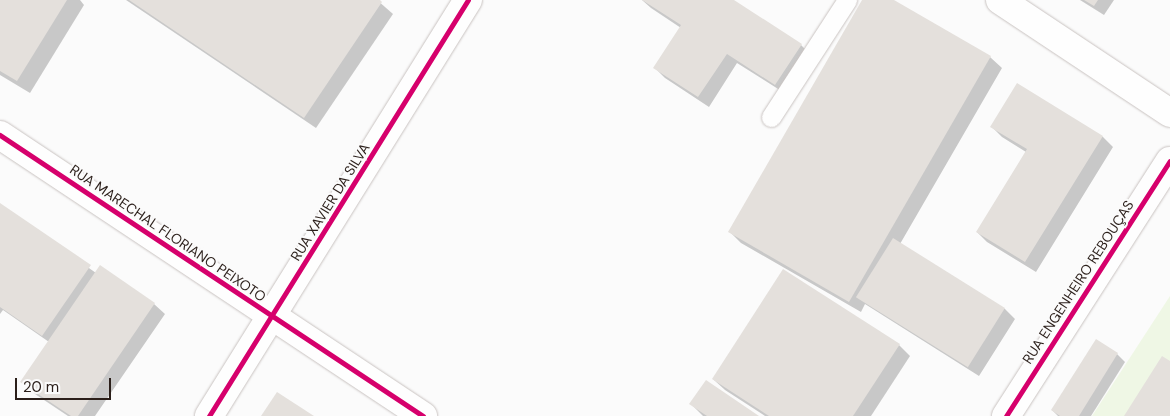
<!DOCTYPE html>
<html>
<head>
<meta charset="utf-8">
<style>
  body { margin:0 }
  #map { position:relative; width:1170px; height:416px; overflow:hidden; background:#fbfbfb; font-family:"DM Sans",sans-serif }
  div>[style] { position:absolute }
  [style*='--x'] { left:calc(var(--x)*1px); top:calc(var(--y)*1px); width:calc(var(--w)*1px); rotate:calc(var(--a)*1deg) }
  .green>* { inset:0; background:#eff7e5 }
  .shadow>* { inset:0; background:#0003 }
  .building>* { inset:0; background:#e4e0dc; transform-origin:0 0 }
  .roads { filter:drop-shadow(0 0 1px #c9c3c1) drop-shadow(0 0 1px #c9c3c1) }
  .lane>* { height:19px; margin:-9.5px; padding:0 9.5px; transform-origin:9.5px; border-radius:9.5px; background:#fefefe }
  .street>* { height:28px; margin:-14px; padding:0 14px; transform-origin:14px; border-radius:14px; background:#fefefe }
  .cycleway>* { height:5px; margin:-2.5px; padding:0 2.5px; transform-origin:2.5px; border-radius:2.5px; background:#d6006c }
  span { translate:-50% -50%; white-space:nowrap; text-align:center; line-height:1.15; -webkit-text-stroke:4px #fbfbfb; paint-order:stroke }
  .street-label { font-size:14px; color:#2b1f1a }
  .scale { position:absolute; left:15px; top:378px; width:96px; height:22px; box-sizing:border-box; border:2px solid #2b1f1a; border-top:0; padding-left:6px; font-size:15px; line-height:18px; white-space:nowrap; color:#2b1f1a; -webkit-text-stroke:4px #fbfbfb; paint-order:stroke }
</style>
</head>
<body>
<div id="map">
  <div class="green">
    <i style="clip-path:polygon(1170px 296px,1170px 416px,1092px 416px)"></i>
  </div>
  <div class="shadow">
    <i style="clip-path:polygon(0 0,80px 0,84px 5px,30px 93px,0 75px)"></i>
    <i style="clip-path:polygon(126px 0,377px 0,393px 14px,316px 128px)"></i>
    <i style="clip-path:polygon(642px 0,732px 0,801px 45px,811px 55px,786px 94px,737px 63px,709px 107px,665px 78px,655px 68px,681px 28px,651px 8px)"></i>
    <i style="clip-path:polygon(864px 0,891px 0,990px 57px,1002px 68px,900px 244px,1005px 309px,1015px 319px,979px 376px,865px 304px,861px 312px,741px 243px,730px 232px)"></i>
    <i style="clip-path:polygon(1080px 0,1114px 0,1104px 15px)"></i>
    <i style="clip-path:polygon(1018px 85px,1103px 137px,1113px 147px,1036px 272px,987px 242px,977px 232px,1026px 152px,1002px 137px,992px 127px)"></i>
    <i style="clip-path:polygon(0 205px,96px 273px,100px 267px,154px 304px,165px 314px,95px 416px,68px 416px,32px 392px,22px 382px,49px 342px,3px 310px,0 314px)"></i>
    <i style="clip-path:polygon(899px 345px,910px 356px,871px 416px,765px 416px,725px 390px,713px 379px)"></i>
    <i style="clip-path:polygon(1117px 354px,1125px 362px,1091px 416px,1058px 416px,1052px 410px)"></i>
    <i style="clip-path:polygon(691px 404px,757px 416px,703px 416px)"></i>
  </div>
  <div class="building">
    <i style="clip-path:polygon(0 0,67px 0,17px 81px,0 71px)"></i>
    <i style="clip-path:polygon(129px 0,380px 0,382px 2px,304px 118px)"></i>
    <i style="clip-path:polygon(642px 0,734px 0,802px 44px,775px 85px,727px 54px,698px 97px,653px 68px,681px 25px)"></i>
    <i style="clip-path:polygon(862px 0,894px 0,991px 56px,849px 302px,728px 232px)"></i>
    <i style="clip-path:polygon(1084px 0,1098px 0,1094px 6px)"></i>
    <i style="clip-path:polygon(1017px 83px,1103px 136px,1025px 262px,976px 232px,1027px 149px,990px 127px)"></i>
    <i style="clip-path:polygon(0 203px,91px 265px,42px 336px,0 307px)"></i>
    <i style="left:893px;top:238px;width:132px;height:70px;rotate:32deg"></i>
    <i style="clip-path:polygon(100px 265px,155px 303px,78px 416px,71px 416px,20px 382px)"></i>
    <i style="clip-path:polygon(783px 269px,900px 344px,853px 416px,769px 416px,712px 379px)"></i>
    <i style="clip-path:polygon(1096px 339px,1118px 353px,1079px 416px,1060px 416px,1051px 410px)"></i>
    <i style="clip-path:polygon(1162px 356px,1170px 361px,1170px 416px,1124px 416px)"></i>
    <i style="clip-path:polygon(706px 380px,759px 416px,707px 416px,689px 404px)"></i>
    <i style="clip-path:polygon(277px 392px,314px 416px,261px 416px)"></i>
  </div>
  <div class="roads">
    <div class="lane">
      <i style="--x:771;--y:117;--w:140;--a:-57"></i>
    </div>
    <div class="street">
      <i style="--x:1000;--y:0;--w:204;--a:33.6"></i>
      <i style="--x:0;--y:135;--w:508;--a:33.6"></i>
      <i style="--x:209;--y:416;--w:490;--a:-58.1"></i>
      <i style="--x:1006;--y:416;--w:303;--a:-57.3"></i>
    </div>
  </div>
  <div class="cycleway">
    <i style="--x:0;--y:135;--w:508;--a:33.6"></i>
    <i style="--x:209;--y:416;--w:490;--a:-58.1"></i>
    <i style="--x:1006;--y:416;--w:303;--a:-57.3"></i>
  </div>
  <div class="street-label">
    <span style="left:330px;top:202px;rotate:-58deg">RUA XAVIER DA SILVA</span>
    <span style="left:168px;top:233px;rotate:34deg">RUA MARECHAL FLORIANO PEIXOTO</span>
    <span style="left:1078px;top:282px;rotate:-57deg">RUA ENGENHEIRO REBOUÇAS</span>
  </div>
  <div class="scale">20 m</div>
</div>
</body>
</html>
